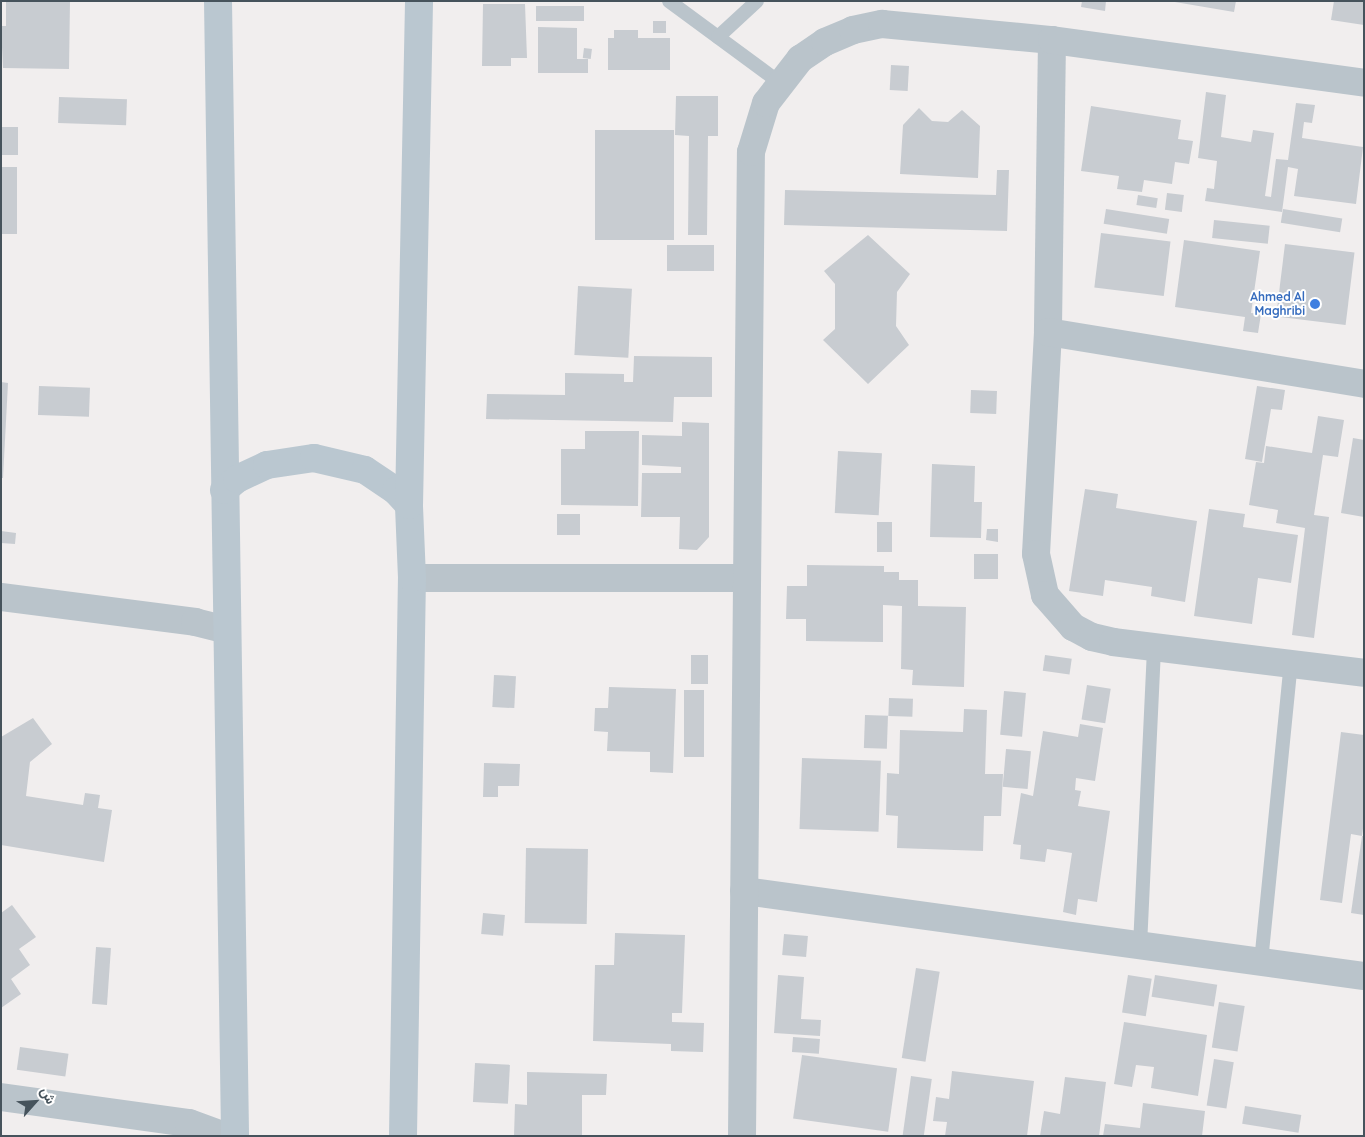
<!DOCTYPE html>
<html>
<head>
<meta charset="utf-8">
<style>
  body { margin:0 }
  #map { position:relative; width:1365px; height:1137px; overflow:hidden; background:#f1eeee; font-family:Quicksand,Vazirmatn,sans-serif }
  div>[style] { position:absolute }
  [style*='--x'] { left:calc(var(--x)*1px); top:calc(var(--y)*1px); width:calc(var(--w)*1px); rotate:calc(var(--a)*1deg) }
  .building>* { inset:0; background:#c8ccd1; transform-origin:0 0 }
  .service>* { height:14px; margin:-7px; padding:0 7px; transform-origin:7px; border-radius:7px; background:#bac4cb }
  .minor>* { height:28px; margin:-14px; padding:0 14px; transform-origin:14px; border-radius:14px; background:#bac4cb }
  .secondary>* { height:28px; margin:-14px; padding:0 14px; transform-origin:14px; border-radius:14px; background:#bac7d0 }
  .dots>* { width:14px; height:14px; translate:-50% -50%; box-sizing:border-box; border:2px solid #fff; border-radius:50% }
  span { translate:-50% -50%; white-space:nowrap; text-align:center; line-height:1.15; -webkit-text-stroke:4px #fff; paint-order:stroke }
  .shop-label { font-size:12px; color:#366cbe; font-weight:700 }
  .right { translate:-100% -50%; text-align:right }
  .frame { position:absolute; inset:0; border:2px solid #46535c; pointer-events:none }
  .north { position:absolute; left:10px; top:1077px; width:50px; height:50px; -webkit-text-stroke:4px #fff; paint-order:stroke; rotate:64deg; font-size:14px; font-weight:700; line-height:20px; text-align:center; color:#46535c }
  .north::after { content:''; display:block; margin:auto; width:18px; height:22px; background:#46535c; clip-path:polygon(50% 0,100% 100%,50% 72%,0 100%) }
</style>
</head>
<body>
<div id="map">
  <div class="building">
    <i style="clip-path:polygon(6px 1px,70px 1px,69px 69px,3px 68px,1px 26px,6px 26px)"></i>
    <i style="clip-path:polygon(1082px 1px,1106px 1px,1105px 11px,1081px 7px)"></i>
    <i style="clip-path:polygon(1169px 1px,1236px 1px,1234px 12px)"></i>
    <i style="clip-path:polygon(1334px 1px,1364px 1px,1364px 25px,1331px 20px)"></i>
    <i style="clip-path:polygon(483px 4px,525px 4px,527px 58px,511px 58px,511px 66px,482px 66px)"></i>
    <i style="left:536px;top:6px;width:48px;height:15px"></i>
    <i style="left:653px;top:21px;width:13px;height:12px"></i>
    <i style="clip-path:polygon(538px 27px,577px 28px,577px 59px,588px 59px,588px 73px,538px 73px)"></i>
    <i style="clip-path:polygon(614px 30px,638px 30px,638px 38px,670px 38px,670px 70px,608px 70px,608px 38px,614px 38px)"></i>
    <i style="left:584px;top:48px;width:8px;height:10px;rotate:7deg"></i>
    <i style="left:891px;top:65px;width:18px;height:25px;rotate:3deg"></i>
    <i style="clip-path:polygon(1206px 92px,1226px 95px,1221px 137px,1251px 142px,1253px 130px,1274px 133px,1265px 196px,1271px 197px,1276px 159px,1288px 160px,1296px 103px,1315px 105px,1312px 123px,1304px 122px,1302px 138px,1363px 147px,1356px 204px,1294px 196px,1298px 169px,1288px 167px,1282px 212px,1205px 201px,1207px 188px,1214px 189px,1217px 161px,1198px 158px)"></i>
    <i style="clip-path:polygon(676px 96px,718px 96px,718px 136px,708px 136px,707px 235px,688px 235px,689px 136px,675px 135px)"></i>
    <i style="left:59px;top:97px;width:68px;height:26px;rotate:2deg"></i>
    <i style="clip-path:polygon(1091px 106px,1181px 120px,1178px 139px,1193px 141px,1189px 164px,1175px 162px,1172px 184px,1144px 180px,1142px 192px,1117px 189px,1119px 176px,1081px 171px)"></i>
    <i style="clip-path:polygon(919px 108px,932px 121px,948px 122px,962px 110px,980px 126px,978px 178px,900px 174px,903px 125px)"></i>
    <i style="left:1px;top:127px;width:17px;height:28px"></i>
    <i style="left:595px;top:130px;width:79px;height:110px"></i>
    <i style="left:1px;top:167px;width:16px;height:67px"></i>
    <i style="clip-path:polygon(997px 170px,1009px 170px,1007px 231px,784px 225px,785px 190px,996px 195px)"></i>
    <i style="left:1167px;top:193px;width:17px;height:17px;rotate:7deg"></i>
    <i style="left:1138px;top:195px;width:20px;height:10px;rotate:9deg"></i>
    <i style="left:1106px;top:209px;width:64px;height:15px;rotate:9deg"></i>
    <i style="left:1283px;top:209px;width:60px;height:14px;rotate:9deg"></i>
    <i style="left:1214px;top:220px;width:56px;height:18px;rotate:6deg"></i>
    <i style="left:1101px;top:233px;width:70px;height:55px;rotate:7deg"></i>
    <i style="clip-path:polygon(868px 235px,910px 274px,897px 292px,896px 326px,909px 345px,868px 384px,823px 340px,835px 329px,835px 284px,824px 271px)"></i>
    <i style="clip-path:polygon(1184px 240px,1260px 251px,1251px 313px,1261px 314px,1258px 333px,1243px 331px,1245px 317px,1175px 307px)"></i>
    <i style="left:1285px;top:244px;width:70px;height:73px;rotate:7deg"></i>
    <i style="left:714px;top:245px;width:26px;height:47px;rotate:90deg"></i>
    <i style="left:578px;top:286px;width:54px;height:69px;rotate:3deg"></i>
    <i style="clip-path:polygon(634px 356px,712px 357px,712px 397px,674px 397px,673px 422px,486px 419px,487px 394px,565px 395px,565px 373px,624px 374px,624px 382px,633px 382px)"></i>
    <i style="clip-path:polygon(1px 382px,8px 383px,3px 478px,1px 478px)"></i>
    <i style="left:39px;top:386px;width:51px;height:29px;rotate:2deg"></i>
    <i style="clip-path:polygon(1257px 386px,1285px 390px,1282px 410px,1271px 409px,1262px 462px,1245px 459px)"></i>
    <i style="left:971px;top:390px;width:26px;height:23px;rotate:2deg"></i>
    <i style="clip-path:polygon(1318px 416px,1344px 420px,1338px 457px,1323px 455px,1314px 515px,1329px 517px,1314px 638px,1292px 635px,1305px 528px,1276px 523px,1278px 510px,1249px 505px,1256px 462px,1264px 463px,1266px 446px,1312px 453px)"></i>
    <i style="clip-path:polygon(682px 422px,709px 423px,709px 537px,697px 550px,679px 549px,680px 517px,641px 517px,642px 473px,681px 473px,681px 467px,642px 465px,642px 435px,682px 436px)"></i>
    <i style="clip-path:polygon(585px 431px,639px 431px,638px 506px,561px 505px,561px 449px,585px 449px)"></i>
    <i style="clip-path:polygon(1353px 438px,1364px 440px,1364px 517px,1341px 513px)"></i>
    <i style="left:838px;top:451px;width:44px;height:62px;rotate:3deg"></i>
    <i style="clip-path:polygon(932px 464px,975px 466px,974px 502px,982px 502px,981px 538px,930px 537px)"></i>
    <i style="clip-path:polygon(1085px 489px,1118px 494px,1116px 508px,1197px 521px,1185px 602px,1151px 596px,1152px 587px,1105px 580px,1103px 596px,1069px 591px)"></i>
    <i style="clip-path:polygon(1209px 509px,1245px 514px,1243px 527px,1298px 535px,1291px 583px,1258px 578px,1252px 624px,1194px 616px)"></i>
    <i style="left:557px;top:514px;width:23px;height:21px"></i>
    <i style="left:877px;top:522px;width:15px;height:30px"></i>
    <i style="clip-path:polygon(987px 529px,998px 529px,998px 542px,986px 540px)"></i>
    <i style="clip-path:polygon(1px 531px,16px 533px,15px 544px,1px 543px)"></i>
    <i style="left:974px;top:554px;width:24px;height:25px"></i>
    <i style="clip-path:polygon(807px 565px,884px 566px,884px 572px,899px 572px,899px 580px,918px 580px,918px 606px,966px 607px,964px 687px,912px 685px,913px 670px,901px 669px,902px 606px,883px 605px,883px 642px,806px 641px,806px 619px,786px 619px,787px 586px,807px 586px)"></i>
    <i style="left:691px;top:655px;width:17px;height:29px"></i>
    <i style="left:1045px;top:655px;width:27px;height:16px;rotate:8deg"></i>
    <i style="left:494px;top:675px;width:22px;height:32px;rotate:3deg"></i>
    <i style="left:1087px;top:685px;width:24px;height:35px;rotate:9deg"></i>
    <i style="clip-path:polygon(609px 687px,676px 689px,673px 773px,650px 772px,650px 752px,607px 751px,608px 732px,594px 731px,595px 708px,608px 708px)"></i>
    <i style="left:684px;top:690px;width:20px;height:67px"></i>
    <i style="left:1004px;top:691px;width:22px;height:44px;rotate:5deg"></i>
    <i style="left:889px;top:698px;width:24px;height:18px;rotate:2deg"></i>
    <i style="clip-path:polygon(964px 709px,987px 710px,985px 774px,1003px 774px,1001px 816px,984px 816px,983px 851px,897px 848px,898px 816px,886px 815px,887px 773px,899px 774px,900px 730px,963px 732px)"></i>
    <i style="left:865px;top:715px;width:23px;height:33px;rotate:2deg"></i>
    <i style="clip-path:polygon(33px 718px,52px 744px,30px 762px,26px 796px,83px 805px,85px 793px,100px 795px,98px 808px,112px 810px,104px 862px,1px 845px,1px 737px)"></i>
    <i style="clip-path:polygon(1080px 724px,1103px 728px,1095px 781px,1076px 778px,1075px 790px,1081px 791px,1078px 806px,1110px 811px,1097px 902px,1078px 899px,1076px 915px,1063px 912px,1072px 853px,1047px 849px,1045px 862px,1020px 859px,1021px 845px,1013px 844px,1021px 793px,1033px 796px,1043px 731px,1078px 737px)"></i>
    <i style="clip-path:polygon(1341px 732px,1364px 735px,1364px 821px,1362px 836px,1351px 834px,1342px 903px,1320px 900px)"></i>
    <i style="left:1006px;top:749px;width:25px;height:38px;rotate:5deg"></i>
    <i style="left:802px;top:758px;width:79px;height:71px;rotate:2deg"></i>
    <i style="clip-path:polygon(484px 763px,520px 764px,519px 786px,498px 786px,498px 797px,483px 797px)"></i>
    <i style="clip-path:polygon(1362px 836px,1364px 836px,1364px 915px,1351px 913px)"></i>
    <i style="left:526px;top:848px;width:62px;height:75px;rotate:1deg"></i>
    <i style="clip-path:polygon(12px 905px,36px 937px,19px 949px,30px 965px,11px 979px,21px 994px,1px 1008px,1px 913px)"></i>
    <i style="left:483px;top:913px;width:22px;height:21px;rotate:5deg"></i>
    <i style="clip-path:polygon(615px 933px,685px 935px,682px 1013px,672px 1013px,672px 1022px,704px 1023px,703px 1052px,671px 1051px,671px 1044px,593px 1041px,595px 965px,614px 965px)"></i>
    <i style="left:784px;top:934px;width:24px;height:21px;rotate:5deg"></i>
    <i style="left:96px;top:947px;width:15px;height:57px;rotate:4deg"></i>
    <i style="left:916px;top:968px;width:24px;height:91px;rotate:9deg"></i>
    <i style="clip-path:polygon(778px 975px,804px 977px,801px 1019px,821px 1020px,820px 1036px,774px 1033px)"></i>
    <i style="left:1128px;top:975px;width:24px;height:38px;rotate:9deg"></i>
    <i style="left:1155px;top:975px;width:63px;height:22px;rotate:9deg"></i>
    <i style="left:1219px;top:1002px;width:26px;height:46px;rotate:9deg"></i>
    <i style="clip-path:polygon(1124px 1022px,1207px 1035px,1198px 1096px,1151px 1088px,1154px 1067px,1136px 1065px,1132px 1087px,1114px 1084px)"></i>
    <i style="left:793px;top:1037px;width:27px;height:15px;rotate:4deg"></i>
    <i style="left:20px;top:1047px;width:49px;height:23px;rotate:8deg"></i>
    <i style="left:802px;top:1055px;width:96px;height:64px;rotate:8deg"></i>
    <i style="left:1214px;top:1059px;width:20px;height:47px;rotate:9deg"></i>
    <i style="left:475px;top:1063px;width:35px;height:39px;rotate:3deg"></i>
    <i style="clip-path:polygon(952px 1071px,1034px 1081px,1027px 1136px,945px 1136px,947px 1122px,933px 1121px,936px 1097px,949px 1099px)"></i>
    <i style="clip-path:polygon(527px 1072px,607px 1074px,606px 1095px,582px 1095px,582px 1136px,514px 1136px,515px 1104px,527px 1105px)"></i>
    <i style="left:911px;top:1076px;width:21px;height:61px;rotate:8deg"></i>
    <i style="clip-path:polygon(1065px 1077px,1106px 1082px,1099px 1136px,1040px 1136px,1044px 1111px,1060px 1114px)"></i>
    <i style="clip-path:polygon(1143px 1103px,1205px 1111px,1202px 1136px,1103px 1136px,1105px 1124px,1140px 1128px)"></i>
    <i style="left:1245px;top:1106px;width:57px;height:18px;rotate:9deg"></i>
  </div>
  <div class="service">
    <i style="--x:669;--y:1;--w:137;--a:36.4"></i>
    <i style="--x:718;--y:37;--w:53;--a:-42.7"></i>
    <i style="--x:1140;--y:946;--w:299;--a:-87.3"></i>
    <i style="--x:1261;--y:962;--w:300;--a:-84.3"></i>
  </div>
  <div class="minor">
    <i style="--x:1052;--y:40;--w:292;--a:90.8"></i>
    <i style="--x:1048;--y:332;--w:222;--a:93.1"></i>
    <i style="--x:1036;--y:554;--w:42;--a:77.6"></i>
    <i style="--x:1045;--y:595;--w:43;--a:48.8"></i>
    <i style="--x:1073;--y:627;--w:21;--a:28"></i>
    <i style="--x:1092;--y:637;--w:22;--a:13"></i>
    <i style="--x:1113;--y:642;--w:253;--a:7"></i>
    <i style="--x:1048;--y:332;--w:320;--a:9.3"></i>
    <i style="--x:412;--y:578;--w:335;--a:0"></i>
    <i style="--x:1;--y:597;--w:196;--a:7.3"></i>
    <i style="--x:195;--y:622;--w:32;--a:14"></i>
    <i style="--x:744;--y:891;--w:626;--a:7.81"></i>
    <i style="--x:1;--y:1097;--w:190;--a:7.9"></i>
    <i style="--x:189;--y:1123;--w:37;--a:20"></i>
    <i style="--x:742;--y:1136;--w:984;--a:-89.48"></i>
    <i style="--x:751;--y:152;--w:51;--a:-73"></i>
    <i style="--x:766;--y:103;--w:56;--a:-52.3"></i>
    <i style="--x:800;--y:59;--w:30;--a:-34"></i>
    <i style="--x:825;--y:42;--w:30;--a:-23"></i>
    <i style="--x:853;--y:30;--w:30;--a:-12"></i>
    <i style="--x:882;--y:24;--w:171;--a:5.4"></i>
    <i style="--x:1052;--y:40;--w:315;--a:7.8"></i>
  </div>
  <div class="secondary">
    <i style="--x:218;--y:1;--w:1135;--a:89.14"></i>
    <i style="--x:224;--y:490;--w:17;--a:-40"></i>
    <i style="--x:237;--y:479;--w:33;--a:-25"></i>
    <i style="--x:267;--y:465;--w:48;--a:-8.5"></i>
    <i style="--x:314;--y:458;--w:52;--a:13.2"></i>
    <i style="--x:365;--y:470;--w:37;--a:34"></i>
    <i style="--x:396;--y:491;--w:19;--a:47"></i>
    <i style="--x:403;--y:1136;--w:558;--a:-89.08"></i>
    <i style="--x:412;--y:578;--w:73;--a:-92.4"></i>
    <i style="--x:409;--y:505;--w:504;--a:-88.86"></i>
  </div>
  <div class="dots">
    <i style="left:1315px;top:304px;background:#3f7fe0"></i>
  </div>
  <div class="shop-label">
    <span class="right" style="left:1305px;top:304px">Ahmed Al<br>Maghribi</span>
  </div>
  <div class="frame"></div>
  <div class="north">ش</div>
</div>
</body>
</html>
